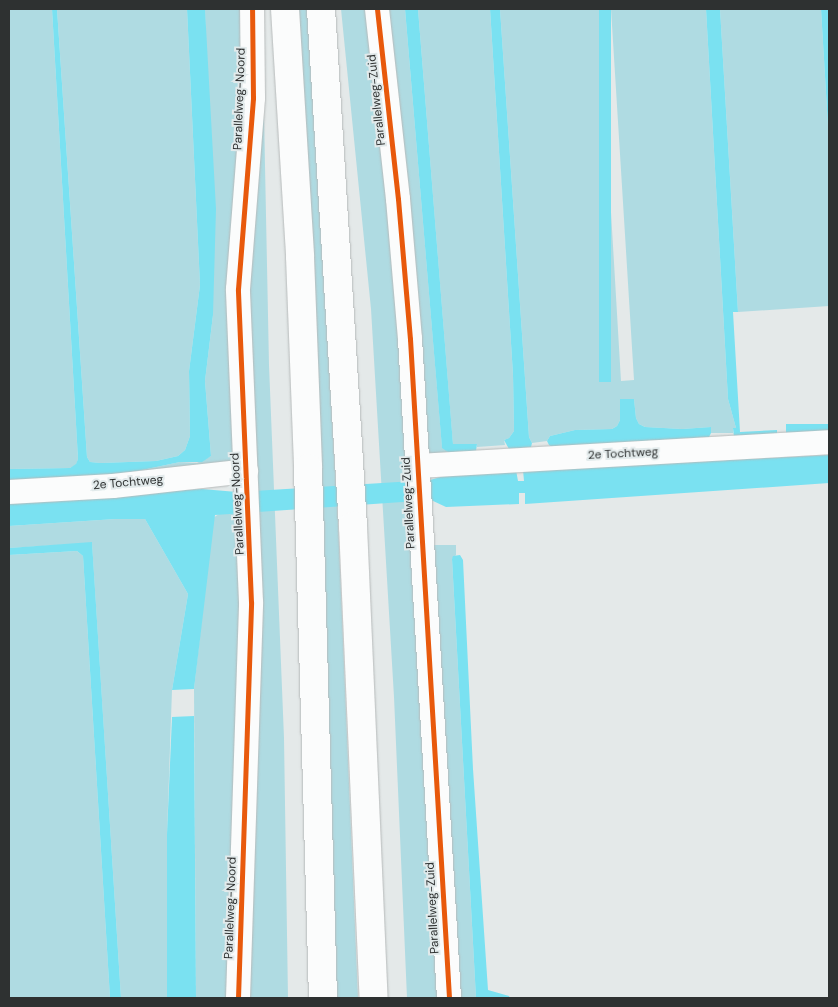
<!DOCTYPE html>
<html>
<head>
<meta charset="utf-8">
<style>
  body { margin:0 }
  #map { position:relative; width:838px; height:1007px; overflow:hidden; background:#e4e9e9; font-family:"DM Sans",sans-serif }
  div>[style] { position:absolute }
  [style*='--x'] { left:calc(var(--x)*1px); top:calc(var(--y)*1px); width:calc(var(--w)*1px); rotate:calc(var(--a)*1deg) }
  .green>* { inset:0; background:#afdbe2 }
  .water>* { inset:0; background:#7ae1f1; transform-origin:0 0 }
  .roads { filter:drop-shadow(0 0 1px #b6baba) drop-shadow(0 0 1px #b6baba) }
  .minor>* { height:24px; margin:-12px; padding:0 12px; transform-origin:12px; border-radius:12px; background:#fbfcfc }
  .highway>* { height:28px; margin:-14px; padding:0 14px; transform-origin:14px; border-radius:14px; background:#fbfcfc }
  .cycleway>* { height:5px; margin:-2.5px; padding:0 2.5px; transform-origin:2.5px; border-radius:2.5px; background:#e8590c }
  span { translate:-50% -50%; white-space:nowrap; text-align:center; line-height:1.15; -webkit-text-stroke:4px #e2eaeb; paint-order:stroke }
  .street-label { font-size:12px; color:#2e3131 }
  .frame { position:absolute; inset:0; border:10px solid #2e3131; pointer-events:none }
</style>
</head>
<body>
<div id="map">
  <div class="green">
    <i style="clip-path:polygon(9px 9px,52px 9px,78px 459px,76px 465px,70px 468px,9px 469px)"></i>
    <i style="clip-path:polygon(57px 9px,187px 9px,200px 285px,189px 371px,190px 436px,185px 450px,178px 456px,156px 461px,101px 463px,90px 462px,87px 457px)"></i>
    <i style="clip-path:polygon(205px 9px,244px 9px,231px 305px,237px 455px,232px 463px,123px 474px,180px 462px,197px 463px,211px 456px,205px 381px,213px 315px)"></i>
    <i style="clip-path:polygon(299px 9px,308px 9px,319px 189px,338px 522px,358px 998px,336px 998px,309px 187px)"></i>
    <i style="clip-path:polygon(341px 9px,370px 9px,401px 312px,439px 998px,407px 998px,394px 697px,371px 309px)"></i>
    <i style="clip-path:polygon(385px 9px,405px 9px,442px 447px,451px 454px,431px 454px,427px 449px)"></i>
    <i style="clip-path:polygon(418px 9px,490px 9px,513px 375px,514px 431px,509px 438px,504px 440px,505px 445px,477px 447px,477px 444px,453px 445px)"></i>
    <i style="clip-path:polygon(500px 9px,599px 9px,621px 381px,634px 380px,611px 9px,706px 9px,728px 399px,736px 428px,733px 429px,733px 433px,711px 433px,711px 427px,682px 429px,645px 427px,639px 424px,636px 418px,634px 399px,620px 399px,620px 420px,617px 426px,612px 429px,575px 430px,550px 436px,547px 441px,532px 443px,529px 437px)"></i>
    <i style="clip-path:polygon(720px 9px,821px 9px,829px 143px,829px 306px,738px 312px)"></i>
    <i style="clip-path:polygon(264px 115px,269px 365px,284px 738px,288px 998px,246px 998px,246px 297px,257px 157px)"></i>
    <i style="clip-path:polygon(238px 512px,242px 515px,231px 998px,196px 998px,194px 689px,213px 518px,219px 514px)"></i>
    <i style="clip-path:polygon(116px 519px,145px 519px,188px 594px,172px 690px,167px 834px,167px 998px,121px 998px,92px 543px,9px 548px,9px 526px)"></i>
    <i style="clip-path:polygon(430px 545px,456px 545px,456px 555px,452px 559px,476px 998px,459px 998px)"></i>
    <i style="clip-path:polygon(77px 551px,83px 556px,110px 998px,9px 998px,9px 555px)"></i>
  </div>
  <div class="water">
    <i style="clip-path:polygon(52px 9px,57px 9px,87px 457px,90px 462px,101px 463px,156px 461px,178px 456px,185px 450px,190px 436px,189px 371px,200px 285px,187px 9px,205px 9px,216px 209px,213px 315px,205px 381px,211px 456px,202px 462px,180px 462px,123px 474px,9px 481px,9px 469px,70px 468px,76px 464px,78px 459px)"></i>
    <i style="clip-path:polygon(405px 9px,418px 9px,453px 444px,477px 444px,476px 451px,451px 454px,442px 448px)"></i>
    <i style="clip-path:polygon(490px 9px,500px 9px,529px 437px,532px 443px,531px 447px,509px 449px,504px 440px,509px 438px,514px 431px,513px 375px)"></i>
    <i style="left:599px;top:9px;width:12px;height:373px"></i>
    <i style="clip-path:polygon(706px 9px,720px 9px,738px 312px,733px 312px,740px 432px,777px 430px,777px 435px,734px 437px,733px 428px,736px 428px,728px 399px)"></i>
    <i style="clip-path:polygon(821px 9px,829px 9px,829px 143px)"></i>
    <i style="clip-path:polygon(620px 399px,634px 399px,636px 418px,639px 424px,645px 427px,682px 429px,711px 427px,711px 433px,709px 437px,552px 447px,549px 445px,547px 441px,550px 436px,575px 430px,612px 429px,617px 426px,620px 420px)"></i>
    <i style="left:829px;top:424px;width:9px;height:43px;rotate:90deg"></i>
    <i style="clip-path:polygon(829px 455px,829px 483px,525px 504px,525px 493px,519px 493px,519px 504px,446px 507px,431px 500px,215px 515px,194px 689px,172px 690px,188px 594px,145px 519px,116px 519px,9px 526px,9px 501px,202px 489px,237px 492px,430px 480px,444px 476px,516px 470px,518px 481px,524px 481px,523px 470px)"></i>
    <i style="clip-path:polygon(92px 542px,121px 998px,110px 998px,83px 556px,77px 551px,9px 555px,9px 548px)"></i>
    <i style="clip-path:polygon(460px 555px,463px 560px,473px 769px,488px 990px,509px 996px,510px 998px,476px 998px,452px 559px,453px 556px)"></i>
    <i style="clip-path:polygon(194px 716px,196px 998px,167px 998px,167px 834px,172px 717px)"></i>
  </div>
  <div class="roads">
    <div class="minor">
      <i style="--x:377;--y:9;--w:191;--a:83.7"></i>
      <i style="--x:398;--y:199;--w:141;--a:85.1"></i>
      <i style="--x:410;--y:339;--w:660;--a:86.61"></i>
      <i style="--x:417;--y:466;--w:413;--a:-3.3"></i>
      <i style="--x:9;--y:492;--w:104;--a:-3.3"></i>
      <i style="--x:113;--y:486;--w:134;--a:-6.4"></i>
      <i style="--x:238;--y:998;--w:396;--a:-88.1"></i>
      <i style="--x:251;--y:602;--w:313;--a:-92.4"></i>
      <i style="--x:238;--y:289;--w:192;--a:-85.5"></i>
      <i style="--x:253;--y:98;--w:89;--a:-90.6"></i>
    </div>
    <div class="highway">
      <i style="--x:285;--y:9;--w:248;--a:86.5"></i>
      <i style="--x:300;--y:257;--w:211;--a:87.8"></i>
      <i style="--x:308;--y:468;--w:530;--a:88.38"></i>
      <i style="--x:321;--y:9;--w:518;--a:86.46"></i>
      <i style="--x:353;--y:526;--w:472;--a:87.5"></i>
    </div>
  </div>
  <div class="cycleway">
    <i style="--x:377;--y:9;--w:191;--a:83.7"></i>
    <i style="--x:398;--y:199;--w:141;--a:85.1"></i>
    <i style="--x:410;--y:339;--w:660;--a:86.61"></i>
    <i style="--x:238;--y:998;--w:396;--a:-88.1"></i>
    <i style="--x:251;--y:602;--w:313;--a:-92.4"></i>
    <i style="--x:238;--y:289;--w:192;--a:-85.5"></i>
    <i style="--x:253;--y:98;--w:89;--a:-90.6"></i>
  </div>
  <div class="street-label">
    <span style="left:240px;top:99px;rotate:-88deg">Parallelweg-Noord</span>
    <span style="left:377px;top:100px;rotate:-96deg">Parallelweg-Zuid</span>
    <span style="left:623px;top:454px;rotate:-3deg">2e Tochtweg</span>
    <span style="left:128px;top:483px;rotate:-5deg">2e Tochtweg</span>
    <span style="left:409px;top:503px;rotate:-93deg">Parallelweg-Zuid</span>
    <span style="left:238px;top:504px;rotate:-93deg">Parallelweg-Noord</span>
    <span style="left:231px;top:908px;rotate:-88deg">Parallelweg-Noord</span>
    <span style="left:433px;top:908px;rotate:-93deg">Parallelweg-Zuid</span>
  </div>
  <div class="frame"></div>
</div>
</body>
</html>
